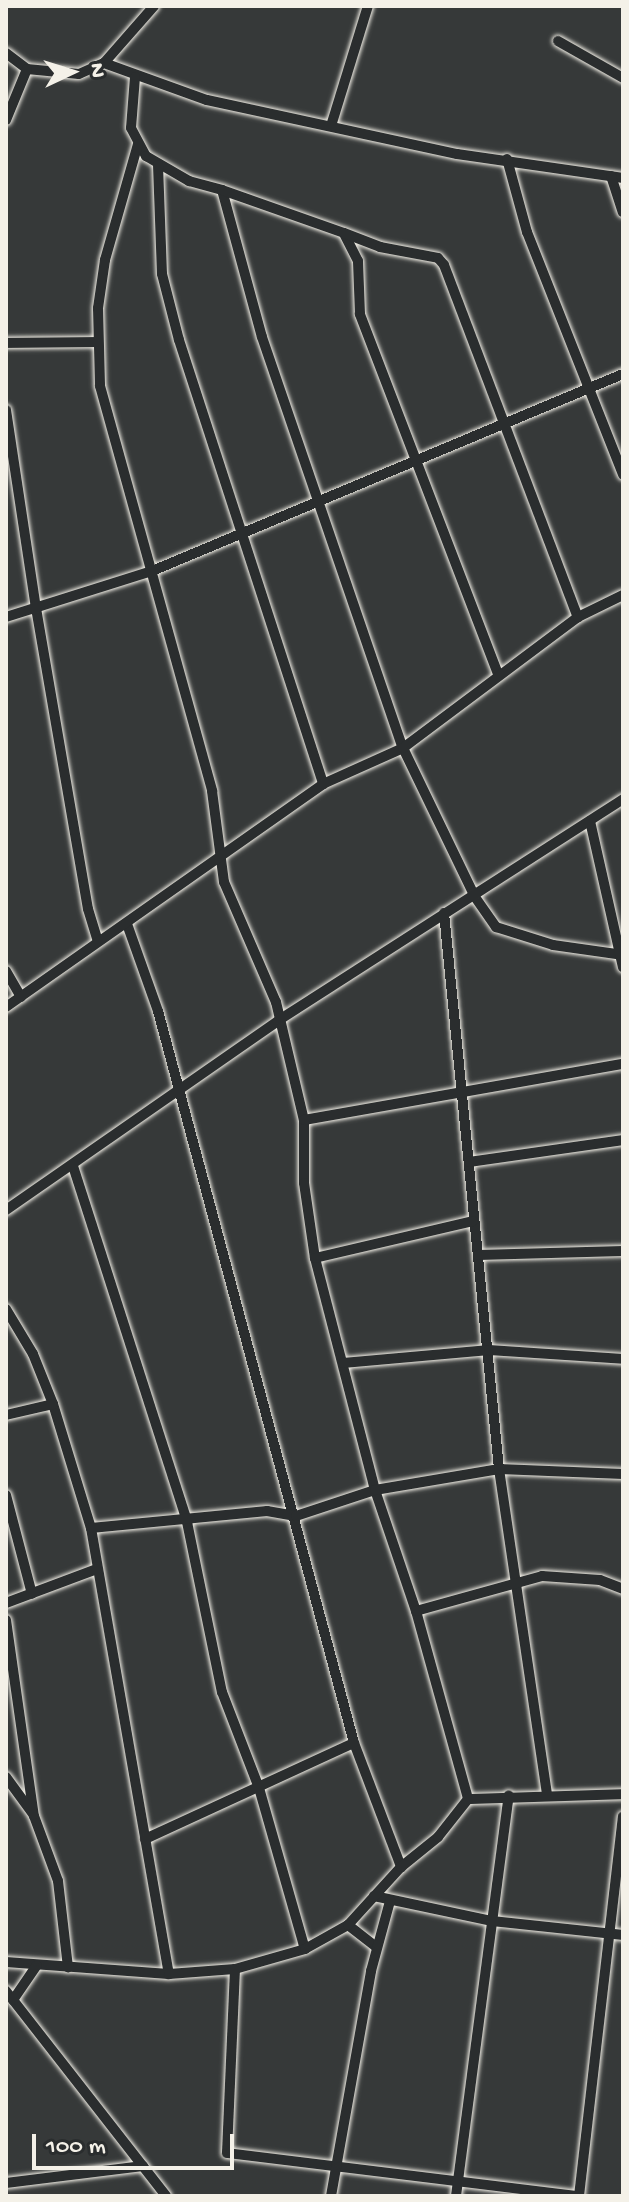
<!DOCTYPE html>
<html>
<head>
<meta charset="utf-8">
<style>
  body { margin:0 }
  #map { position:relative; width:629px; height:2202px; overflow:hidden; background:#363939; font-family:"Gochi Hand",sans-serif }
  div>[style] { position:absolute }
  [style*='--x'] { left:calc(var(--x)*1px); top:calc(var(--y)*1px); width:calc(var(--w)*1px); rotate:calc(var(--a)*1deg) }
  .roads { filter:drop-shadow(0 0 2px #f4f1e8) drop-shadow(0 0 2px #f4f1e8) }
  .street>* { height:10px; margin:-5px; padding:0 5px; transform-origin:5px; border-radius:5px; background:#2a2d2e }
  span { translate:-50% -50%; white-space:nowrap; text-align:center; line-height:1.15; -webkit-text-stroke:6px #2a2d2e; paint-order:stroke }
  .frame { position:absolute; inset:0; border:8px solid #f4f1e8; pointer-events:none }
  .north { position:absolute; left:32px; top:32px; width:80px; height:80px; -webkit-text-stroke:6px #2a2d2e; paint-order:stroke; rotate:86deg; font-size:22px; font-weight:700; line-height:32px; text-align:center; color:#f4f1e8 }
  .north::after { content:''; display:block; margin:auto; width:28px; height:36px; background:#f4f1e8; clip-path:polygon(50% 0,100% 100%,50% 72%,0 100%) }
  .scale { position:absolute; left:32px; top:2134px; width:202px; height:36px; box-sizing:border-box; border:4px solid #f4f1e8; border-top:0; padding-left:10px; font-size:24px; line-height:28px; white-space:nowrap; color:#f4f1e8; -webkit-text-stroke:6px #2a2d2e; paint-order:stroke }
</style>
</head>
<body>
<div id="map">
  <div class="roads">
    <div class="street">
      <i style="--x:558;--y:41;--w:75;--a:29.6"></i>
      <i style="--x:6;--y:53;--w:26;--a:37"></i>
      <i style="--x:27;--y:69;--w:52;--a:5.5"></i>
      <i style="--x:79;--y:74;--w:27;--a:-24"></i>
      <i style="--x:104;--y:63;--w:109;--a:19.8"></i>
      <i style="--x:207;--y:100;--w:256;--a:12.2"></i>
      <i style="--x:457;--y:154;--w:168;--a:8.2"></i>
      <i style="--x:104;--y:63;--w:76;--a:-48.7"></i>
      <i style="--x:135;--y:77;--w:51;--a:94.5"></i>
      <i style="--x:131;--y:128;--w:32;--a:62"></i>
      <i style="--x:146;--y:156;--w:50;--a:30.2"></i>
      <i style="--x:189;--y:181;--w:34;--a:15"></i>
      <i style="--x:222;--y:190;--w:152;--a:74.8"></i>
      <i style="--x:262;--y:337;--w:435;--a:71.1"></i>
      <i style="--x:403;--y:748;--w:165;--a:64.2"></i>
      <i style="--x:475;--y:897;--w:37;--a:55"></i>
      <i style="--x:496;--y:927;--w:60;--a:17.5"></i>
      <i style="--x:553;--y:945;--w:71;--a:8.1"></i>
      <i style="--x:6;--y:120;--w:55;--a:-67.6"></i>
      <i style="--x:331;--y:126;--w:126;--a:-72.9"></i>
      <i style="--x:138;--y:144;--w:121;--a:105.9"></i>
      <i style="--x:105;--y:260;--w:49;--a:98.3"></i>
      <i style="--x:98;--y:308;--w:78;--a:88.5"></i>
      <i style="--x:100;--y:386;--w:420;--a:74.5"></i>
      <i style="--x:212;--y:791;--w:92;--a:82.5"></i>
      <i style="--x:224;--y:882;--w:131;--a:66.6"></i>
      <i style="--x:276;--y:1002;--w:121;--a:76.7"></i>
      <i style="--x:304;--y:1120;--w:63;--a:90"></i>
      <i style="--x:304;--y:1183;--w:76;--a:81.7"></i>
      <i style="--x:315;--y:1258;--w:240;--a:75.5"></i>
      <i style="--x:375;--y:1490;--w:128;--a:71.3"></i>
      <i style="--x:416;--y:1611;--w:195;--a:74.5"></i>
      <i style="--x:507;--y:159;--w:76;--a:74.7"></i>
      <i style="--x:527;--y:232;--w:261;--a:68.4"></i>
      <i style="--x:158;--y:165;--w:109;--a:87.9"></i>
      <i style="--x:162;--y:274;--w:68;--a:75.6"></i>
      <i style="--x:179;--y:340;--w:467;--a:72"></i>
      <i style="--x:611;--y:176;--w:38;--a:72"></i>
      <i style="--x:222;--y:190;--w:129;--a:19.4"></i>
      <i style="--x:6;--y:343;--w:89;--a:-0.6"></i>
      <i style="--x:6;--y:410;--w:200;--a:81.4"></i>
      <i style="--x:36;--y:608;--w:305;--a:80.2"></i>
      <i style="--x:88;--y:909;--w:34;--a:73"></i>
      <i style="--x:6;--y:617;--w:153;--a:-17.5"></i>
      <i style="--x:152;--y:571;--w:511;--a:-22.7"></i>
      <i style="--x:498;--y:674;--w:386;--a:-111"></i>
      <i style="--x:360;--y:314;--w:53;--a:-92.2"></i>
      <i style="--x:358;--y:261;--w:31;--a:-117"></i>
      <i style="--x:344;--y:233;--w:39;--a:21"></i>
      <i style="--x:380;--y:247;--w:59;--a:10.7"></i>
      <i style="--x:438;--y:258;--w:9;--a:49"></i>
      <i style="--x:444;--y:265;--w:377;--a:69.2"></i>
      <i style="--x:590;--y:821;--w:150;--a:77.3"></i>
      <i style="--x:444;--y:913;--w:559;--a:84.35"></i>
      <i style="--x:499;--y:1469;--w:328;--a:81.6"></i>
      <i style="--x:127;--y:924;--w:92;--a:70.4"></i>
      <i style="--x:158;--y:1011;--w:758;--a:75.01"></i>
      <i style="--x:354;--y:1743;--w:133;--a:69.2"></i>
      <i style="--x:6;--y:971;--w:30;--a:60"></i>
      <i style="--x:6;--y:1007;--w:388;--a:-35.1"></i>
      <i style="--x:323;--y:784;--w:88;--a:-24.2"></i>
      <i style="--x:403;--y:748;--w:219;--a:-36.8"></i>
      <i style="--x:578;--y:617;--w:50;--a:-26.1"></i>
      <i style="--x:304;--y:1120;--w:324;--a:-10"></i>
      <i style="--x:469;--y:1162;--w:156;--a:-8.1"></i>
      <i style="--x:73;--y:1166;--w:374;--a:72.2"></i>
      <i style="--x:187;--y:1522;--w:174;--a:78.4"></i>
      <i style="--x:222;--y:1692;--w:103;--a:68.9"></i>
      <i style="--x:259;--y:1788;--w:167;--a:74.1"></i>
      <i style="--x:6;--y:1210;--w:333;--a:-34.8"></i>
      <i style="--x:279;--y:1020;--w:409;--a:-32.7"></i>
      <i style="--x:478;--y:1255;--w:145;--a:-1.6"></i>
      <i style="--x:315;--y:1258;--w:162;--a:-13.2"></i>
      <i style="--x:6;--y:1309;--w:52;--a:59"></i>
      <i style="--x:33;--y:1354;--w:54;--a:68.2"></i>
      <i style="--x:53;--y:1404;--w:130;--a:73"></i>
      <i style="--x:91;--y:1528;--w:453;--a:80.1"></i>
      <i style="--x:343;--y:1363;--w:147;--a:-5.1"></i>
      <i style="--x:489;--y:1350;--w:134;--a:3.8"></i>
      <i style="--x:6;--y:1415;--w:48;--a:-13.2"></i>
      <i style="--x:6;--y:1495;--w:102;--a:75.3"></i>
      <i style="--x:91;--y:1528;--w:177;--a:-5.5"></i>
      <i style="--x:267;--y:1511;--w:29;--a:10"></i>
      <i style="--x:296;--y:1516;--w:83;--a:-18.2"></i>
      <i style="--x:375;--y:1490;--w:126;--a:-9.6"></i>
      <i style="--x:499;--y:1469;--w:124;--a:2.3"></i>
      <i style="--x:6;--y:1603;--w:97;--a:-20.5"></i>
      <i style="--x:416;--y:1611;--w:131;--a:-15.5"></i>
      <i style="--x:542;--y:1576;--w:58;--a:3.9"></i>
      <i style="--x:600;--y:1580;--w:25;--a:21"></i>
      <i style="--x:6;--y:1620;--w:198;--a:81.9"></i>
      <i style="--x:34;--y:1816;--w:69;--a:69.7"></i>
      <i style="--x:58;--y:1881;--w:87;--a:83.4"></i>
      <i style="--x:6;--y:1777;--w:46;--a:53.9"></i>
      <i style="--x:145;--y:1839;--w:230;--a:-24.7"></i>
      <i style="--x:374;--y:1896;--w:121;--a:12"></i>
      <i style="--x:492;--y:1921;--w:132;--a:6.1"></i>
      <i style="--x:348;--y:1925;--w:36;--a:38"></i>
      <i style="--x:6;--y:1962;--w:163;--a:4.2"></i>
      <i style="--x:169;--y:1974;--w:66;--a:-4.3"></i>
      <i style="--x:235;--y:1969;--w:73;--a:-15.9"></i>
      <i style="--x:305;--y:1949;--w:49;--a:-29.2"></i>
      <i style="--x:348;--y:1925;--w:79;--a:-47.6"></i>
      <i style="--x:401;--y:1867;--w:48;--a:-39"></i>
      <i style="--x:438;--y:1837;--w:48;--a:-51.7"></i>
      <i style="--x:468;--y:1799;--w:155;--a:-1.8"></i>
      <i style="--x:235;--y:1969;--w:184;--a:92.5"></i>
      <i style="--x:227;--y:2153;--w:353;--a:7"></i>
      <i style="--x:6;--y:1991;--w:260;--a:52"></i>
      <i style="--x:13;--y:2000;--w:42;--a:-55.6"></i>
      <i style="--x:6;--y:2183;--w:138;--a:-7.1"></i>
      <i style="--x:331;--y:2196;--w:229;--a:-79.9"></i>
      <i style="--x:371;--y:1971;--w:73;--a:-74.8"></i>
      <i style="--x:456;--y:2196;--w:404;--a:-82.5"></i>
      <i style="--x:579;--y:2196;--w:382;--a:-83.4"></i>
    </div>
  </div>
  <div class="frame"></div>
  <div class="north">N</div>
  <div class="scale">100 m</div>
</div>
</body>
</html>
